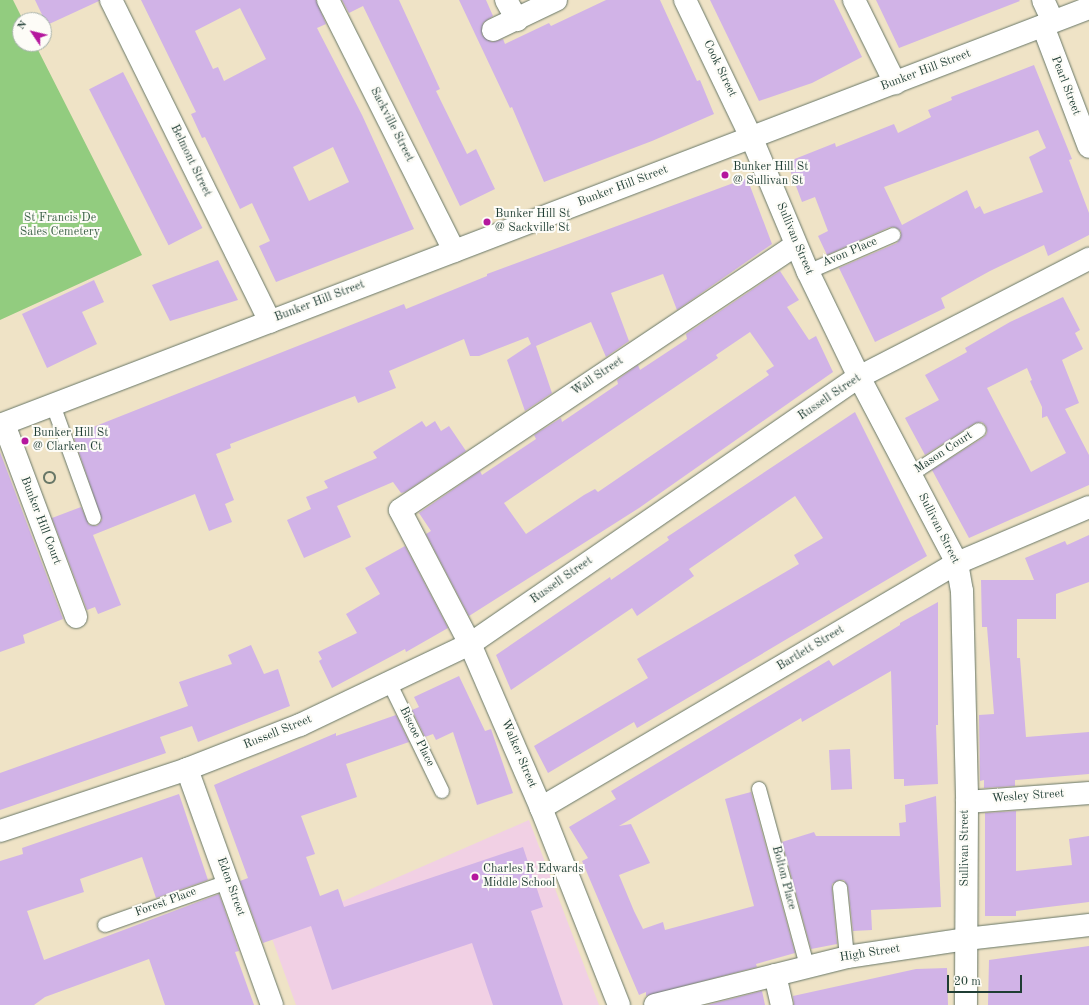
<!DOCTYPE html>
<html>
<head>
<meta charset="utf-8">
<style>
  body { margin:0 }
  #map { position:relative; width:1089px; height:1005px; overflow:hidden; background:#efe3c6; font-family:"Old Standard TT",serif }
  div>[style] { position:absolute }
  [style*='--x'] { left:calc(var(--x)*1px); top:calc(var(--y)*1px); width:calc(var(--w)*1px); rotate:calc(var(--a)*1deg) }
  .built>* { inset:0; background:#f1d0e4 }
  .green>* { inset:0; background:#92cc7f }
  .building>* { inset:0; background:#d1b3e7; transform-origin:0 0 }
  .path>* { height:2.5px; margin-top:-1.25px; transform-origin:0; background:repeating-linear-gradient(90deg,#687767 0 3px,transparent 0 6px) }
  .path>.ring { margin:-1.25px; padding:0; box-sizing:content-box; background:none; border:2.5px solid #687767; border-radius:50% }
  .roads { filter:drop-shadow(0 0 1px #687767) drop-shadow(0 0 1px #687767) }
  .lane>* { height:14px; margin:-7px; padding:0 7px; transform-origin:7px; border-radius:7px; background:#fff }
  .street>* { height:22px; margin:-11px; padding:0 11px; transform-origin:11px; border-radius:11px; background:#fff }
  .secondary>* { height:22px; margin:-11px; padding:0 11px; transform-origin:11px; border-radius:11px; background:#fff }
  .dots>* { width:11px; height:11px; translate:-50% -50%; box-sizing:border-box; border:2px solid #fdfcf7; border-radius:50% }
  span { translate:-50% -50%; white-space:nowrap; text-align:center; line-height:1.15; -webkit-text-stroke:4px #fdfcf7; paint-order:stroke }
  .street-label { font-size:12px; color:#1f3d34 }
  .poi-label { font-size:12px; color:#1f3d34 }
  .left { translate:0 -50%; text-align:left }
  .park-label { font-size:12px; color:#3c6147 }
  .north { position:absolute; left:12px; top:12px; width:40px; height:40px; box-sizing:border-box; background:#fdfcf7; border:1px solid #a4b0a9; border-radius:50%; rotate:305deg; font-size:11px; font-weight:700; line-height:16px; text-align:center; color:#1f3d34 }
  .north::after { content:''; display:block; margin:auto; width:14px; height:18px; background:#b5179e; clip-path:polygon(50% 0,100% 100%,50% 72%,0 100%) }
  .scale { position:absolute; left:947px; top:975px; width:75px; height:18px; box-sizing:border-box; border:2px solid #1f3d34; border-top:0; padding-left:5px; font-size:12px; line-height:14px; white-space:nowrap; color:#1f3d34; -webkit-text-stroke:3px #fdfcf7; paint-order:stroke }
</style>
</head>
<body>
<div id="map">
  <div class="built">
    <i style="clip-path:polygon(529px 820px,599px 1005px,296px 1005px,270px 933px)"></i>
  </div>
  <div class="green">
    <i style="clip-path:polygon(0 0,13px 0,23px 20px,20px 20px,20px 44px,35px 44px,142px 255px,0 320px)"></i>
  </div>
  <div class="building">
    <i style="clip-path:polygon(35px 0,99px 0,99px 1px,47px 25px)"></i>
    <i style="clip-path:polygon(evenodd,141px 0,316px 0,326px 24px,317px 28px,362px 115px,414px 229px,276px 282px,259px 246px,270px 241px,252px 203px,240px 209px,205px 137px,202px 138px,191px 114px,196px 112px,141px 0,240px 8px,266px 59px,224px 81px,218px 67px,213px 69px,195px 31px,240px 8px,141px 0,333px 147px,349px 182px,309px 201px,293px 167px,333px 147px)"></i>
    <i style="clip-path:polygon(342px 0,399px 0,440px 89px,436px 91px,467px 154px,476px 149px,495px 189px,460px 206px,363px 6px,349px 13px)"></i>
    <i style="clip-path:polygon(459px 0,486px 0,493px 16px,483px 23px,482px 35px,492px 42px,503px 39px,505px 44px,549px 23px,551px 26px,606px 0,660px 0,697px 81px,700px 80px,714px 114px,652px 141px,544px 182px,512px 107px,510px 108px)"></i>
    <i style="clip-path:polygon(710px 0,834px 0,862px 57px,812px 83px,759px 101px)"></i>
    <i style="clip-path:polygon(876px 0,1019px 0,1020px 1px,899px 48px)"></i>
    <i style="clip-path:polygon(evenodd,1034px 65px,1072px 159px,1069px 160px,1089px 213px,1089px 235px,1048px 256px,1044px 245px,990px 271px,941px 298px,945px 308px,875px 342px,839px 268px,897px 243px,901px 236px,901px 231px,894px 227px,890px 227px,827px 255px,818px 236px,828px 231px,815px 197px,802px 202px,787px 162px,835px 143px,836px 147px,894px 124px,898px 133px,931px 117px,928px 110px,952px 100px,951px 97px,1034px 65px,1038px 130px,1046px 148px,1029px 157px,1043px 192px,984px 214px,980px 206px,975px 209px,967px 190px,902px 225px,884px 187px,1038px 130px)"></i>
    <i style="left:123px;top:72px;width:175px;height:38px;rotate:63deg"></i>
    <i style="clip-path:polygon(747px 178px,772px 244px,677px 310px,663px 274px,611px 293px,629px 341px,606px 357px,591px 322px,536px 346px,552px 393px,525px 411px,507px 360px,531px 344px,528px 337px,479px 356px,470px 356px,464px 339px,389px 371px,396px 388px,358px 403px,355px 396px,230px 444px,231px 448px,216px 454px,234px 500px,225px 504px,232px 522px,209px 531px,195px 494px,93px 535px,121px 605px,98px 614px,95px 607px,87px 610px,52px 518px,81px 507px,89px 525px,97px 526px,102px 520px,73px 435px,404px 304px,406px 309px,487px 276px,487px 274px)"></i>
    <i style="clip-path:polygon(218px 260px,238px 300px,170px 321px,152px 285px)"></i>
    <i style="clip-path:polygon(evenodd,780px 271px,799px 300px,787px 307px,809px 340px,816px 336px,833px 372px,639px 508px,469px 616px,426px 534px,431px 531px,419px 513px,480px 471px,482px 475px,536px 439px,534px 435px,561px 418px,562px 422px,618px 384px,617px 380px,638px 365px,640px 370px,687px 339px,686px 334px,780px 271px,750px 332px,774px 366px,766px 371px,769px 375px,598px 492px,595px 489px,584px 495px,526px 534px,504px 503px,718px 358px,716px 355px,750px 332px)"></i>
    <i style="clip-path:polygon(94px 280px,104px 302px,82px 312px,97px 344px,47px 368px,22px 314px)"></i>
    <i style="clip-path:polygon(evenodd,1063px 297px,1080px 330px,1075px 333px,1083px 349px,1062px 360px,1079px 403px,1065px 409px,1089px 455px,1089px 485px,969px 538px,932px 470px,984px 437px,987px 433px,986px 426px,982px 422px,975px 423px,925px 455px,905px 418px,939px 400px,925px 375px,967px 352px,965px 348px,1010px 322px,1063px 297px,1027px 368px,1032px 380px,1030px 381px,1042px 407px,1042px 418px,1047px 416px,1066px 453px,1031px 472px,987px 388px,1027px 368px)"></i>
    <i style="clip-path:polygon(855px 412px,927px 556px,637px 728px,634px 722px,548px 773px,534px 746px,648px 678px,637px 659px,799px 564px,794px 555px,823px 538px,795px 496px,689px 569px,694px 576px,637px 616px,632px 608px,511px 690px,496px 655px,610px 577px,611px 580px,669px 540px,667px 537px)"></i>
    <i style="clip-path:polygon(422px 421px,426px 427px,435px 421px,441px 431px,449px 426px,466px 451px,405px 492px,401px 493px,393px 482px,337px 506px,351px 537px,304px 558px,287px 520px,311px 509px,306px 497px,328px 488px,324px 481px,377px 458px,373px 452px)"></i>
    <i style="clip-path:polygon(0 452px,63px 619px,23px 635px,25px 643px,0 652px)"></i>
    <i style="clip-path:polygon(1089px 535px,1089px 582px,1056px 594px,1056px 619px,1017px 619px,1017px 658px,1020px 658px,1026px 737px,1089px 732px,1089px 774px,1015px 780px,1015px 786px,984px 788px,984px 780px,980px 781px,979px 715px,994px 714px,987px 627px,982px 627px,981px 580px,1034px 580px,1025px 558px,1065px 541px,1067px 545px)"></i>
    <i style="clip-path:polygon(405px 546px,448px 628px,406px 652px,405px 649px,332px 688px,319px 661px,322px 659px,318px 652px,357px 633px,346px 614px,380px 594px,365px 568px)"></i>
    <i style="clip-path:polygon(938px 602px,938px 725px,936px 725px,938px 784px,904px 786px,904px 779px,894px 779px,891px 671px,802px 722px,801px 718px,619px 826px,631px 824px,650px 863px,619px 875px,634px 911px,643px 929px,663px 922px,665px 930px,754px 906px,725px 799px,751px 792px,795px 953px,756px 964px,757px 967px,646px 996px,646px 992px,639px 995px,582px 861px,588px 858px,569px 827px,616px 799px,611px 791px,829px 660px,833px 666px,900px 625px,900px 623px)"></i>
    <i style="clip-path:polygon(251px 645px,264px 674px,278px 669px,290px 706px,198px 742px,192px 726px,160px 737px,166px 753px,0 810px,0 773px,188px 706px,179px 682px,232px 664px,228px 655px)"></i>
    <i style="clip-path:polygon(459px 676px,485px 731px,491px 729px,513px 793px,477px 805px,453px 732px,436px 740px,433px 734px,425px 737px,412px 710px,419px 707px,414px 697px)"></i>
    <i style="clip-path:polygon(396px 715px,409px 742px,346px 764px,357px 797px,301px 816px,315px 854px,306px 857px,320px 896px,338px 889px,344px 907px,523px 847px,543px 907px,531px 911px,563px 1005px,493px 1005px,472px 943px,332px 990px,311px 926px,263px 943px,240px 881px,248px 878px,214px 785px,336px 733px,336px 736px)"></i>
    <i style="left:850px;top:749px;width:40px;height:21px;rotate:87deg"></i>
    <i style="clip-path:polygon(179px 794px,208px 880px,156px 898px,142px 857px,80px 879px,84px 892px,27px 911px,44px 960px,219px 894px,239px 951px,235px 952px,254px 1005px,165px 1005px,149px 959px,45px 997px,34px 1005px,0 1005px,0 861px,23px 854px,22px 848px)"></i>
    <i style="clip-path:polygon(936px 796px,941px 907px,871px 910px,872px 930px,853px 931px,848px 887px,844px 880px,839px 880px,832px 884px,832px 889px,837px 944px,811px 949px,782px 842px,814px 832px,816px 836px,900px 836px,899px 823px,906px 822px,905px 805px)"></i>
    <i style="clip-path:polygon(1016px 811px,1016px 871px,1072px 865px,1069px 839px,1089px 836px,1089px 902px,1016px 911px,1016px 916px,985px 916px,985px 813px)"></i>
    <i style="clip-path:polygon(1089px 946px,1089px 1005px,988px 1005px,989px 960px)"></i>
    <i style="clip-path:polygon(947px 968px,948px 1005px,794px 1005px,793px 996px,916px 969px)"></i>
    <i style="clip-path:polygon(762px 991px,765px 1005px,707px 1005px)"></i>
  </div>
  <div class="path">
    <i class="ring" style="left:44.5px;top:472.5px;width:8.5px;height:8.5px"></i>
  </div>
  <div class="roads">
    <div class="lane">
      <i style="--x:808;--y:272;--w:93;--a:-23.5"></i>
      <i style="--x:53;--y:405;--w:120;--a:70.1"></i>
      <i style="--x:910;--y:475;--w:82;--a:-33.1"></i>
      <i style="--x:390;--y:684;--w:119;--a:64.1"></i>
      <i style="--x:759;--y:789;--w:183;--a:74.8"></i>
      <i style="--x:840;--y:888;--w:69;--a:84.2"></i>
      <i style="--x:105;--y:925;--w:130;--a:-19.3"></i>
    </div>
    <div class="street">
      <i style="--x:111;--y:0;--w:359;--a:63.7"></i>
      <i style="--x:328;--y:0;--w:281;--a:63.3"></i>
      <i style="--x:506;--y:0;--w:23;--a:61"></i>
      <i style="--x:685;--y:0;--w:154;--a:64.3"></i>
      <i style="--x:752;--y:139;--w:144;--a:67.2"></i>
      <i style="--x:808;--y:272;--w:117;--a:64.1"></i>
      <i style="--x:859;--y:377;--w:210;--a:62.2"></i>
      <i style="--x:957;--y:563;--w:28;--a:80"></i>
      <i style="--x:962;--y:591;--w:211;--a:88.6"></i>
      <i style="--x:967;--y:802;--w:203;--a:90.3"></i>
      <i style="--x:854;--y:0;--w:93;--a:63.7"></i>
      <i style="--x:1043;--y:0;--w:23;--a:65"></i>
      <i style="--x:1043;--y:26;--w:129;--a:69.2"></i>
      <i style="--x:493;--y:30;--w:70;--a:-25.5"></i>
      <i style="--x:4;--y:424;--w:206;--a:69.5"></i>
      <i style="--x:187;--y:769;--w:251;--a:70.2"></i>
      <i style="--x:967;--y:802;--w:122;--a:-4.2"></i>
      <i style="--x:541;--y:808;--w:483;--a:-30.5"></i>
      <i style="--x:957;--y:563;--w:143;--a:-23"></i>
      <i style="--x:0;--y:831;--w:197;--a:-18.3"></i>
      <i style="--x:187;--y:769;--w:121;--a:-21.3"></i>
      <i style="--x:300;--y:725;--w:188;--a:-25.5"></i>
      <i style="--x:470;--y:644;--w:472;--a:-34.5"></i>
      <i style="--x:859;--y:377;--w:259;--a:-27.2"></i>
      <i style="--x:775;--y:975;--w:31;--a:77"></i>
      <i style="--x:619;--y:1005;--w:212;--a:-111.6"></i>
      <i style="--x:541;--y:808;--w:179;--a:-113.4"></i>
      <i style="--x:470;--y:644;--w:151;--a:-117.6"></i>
      <i style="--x:400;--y:510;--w:476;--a:-33.8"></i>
      <i style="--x:655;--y:1005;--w:198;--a:-14"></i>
      <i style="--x:847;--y:957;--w:120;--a:-8.6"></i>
      <i style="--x:966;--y:939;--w:124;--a:-6.5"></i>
    </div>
    <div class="secondary">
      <i style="--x:0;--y:425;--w:1166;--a:-20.95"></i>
    </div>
  </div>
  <div class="dots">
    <i style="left:725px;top:175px;background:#b5179e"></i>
    <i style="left:487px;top:222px;background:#b5179e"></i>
    <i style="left:25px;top:441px;background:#b5179e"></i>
    <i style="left:475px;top:877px;background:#b5179e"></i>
  </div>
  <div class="street-label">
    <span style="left:719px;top:69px;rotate:64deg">Cook Street</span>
    <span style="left:926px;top:71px;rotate:-21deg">Bunker Hill Street</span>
    <span style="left:1065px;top:86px;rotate:69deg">Pearl Street</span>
    <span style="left:391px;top:125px;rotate:63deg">Sackville Street</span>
    <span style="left:190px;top:161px;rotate:64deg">Belmont Street</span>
    <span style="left:623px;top:187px;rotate:-21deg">Bunker Hill Street</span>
    <span style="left:794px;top:239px;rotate:67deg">Sullivan Street</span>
    <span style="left:850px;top:253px;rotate:-23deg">Avon Place</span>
    <span style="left:320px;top:302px;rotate:-21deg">Bunker Hill Street</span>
    <span style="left:598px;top:377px;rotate:-34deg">Wall Street</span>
    <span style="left:830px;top:398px;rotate:-34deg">Russell Street</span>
    <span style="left:944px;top:453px;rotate:-33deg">Mason Court</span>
    <span style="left:40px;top:521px;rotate:69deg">Bunker Hill Court</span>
    <span style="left:938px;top:529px;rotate:63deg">Sullivan Street</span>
    <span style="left:562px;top:581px;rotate:-35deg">Russell Street</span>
    <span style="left:811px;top:649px;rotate:-31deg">Bartlett Street</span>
    <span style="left:278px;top:733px;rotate:-22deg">Russell Street</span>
    <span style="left:416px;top:737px;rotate:64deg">Biscoe Place</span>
    <span style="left:518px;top:754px;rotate:67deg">Walker Street</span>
    <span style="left:1028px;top:797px;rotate:-4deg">Wesley Street</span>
    <span style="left:966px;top:848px;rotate:-90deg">Sullivan Street</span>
    <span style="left:783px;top:878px;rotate:75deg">Bolton Place</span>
    <span style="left:230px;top:887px;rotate:70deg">Eden Street</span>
    <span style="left:166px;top:903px;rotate:-20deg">Forest Place</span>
    <span style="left:870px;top:954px;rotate:-9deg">High Street</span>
  </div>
  <div class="poi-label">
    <span class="left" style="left:733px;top:175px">Bunker Hill St<br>@ Sullivan St</span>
    <span class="left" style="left:495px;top:222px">Bunker Hill St<br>@ Sackville St</span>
    <span class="left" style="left:33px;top:441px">Bunker Hill St<br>@ Clarken Ct</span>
    <span class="left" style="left:483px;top:877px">Charles R Edwards<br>Middle School</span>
  </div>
  <div class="park-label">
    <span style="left:60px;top:226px">St Francis De<br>Sales Cemetery</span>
  </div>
  <div class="north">N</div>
  <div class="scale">20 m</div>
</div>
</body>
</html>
